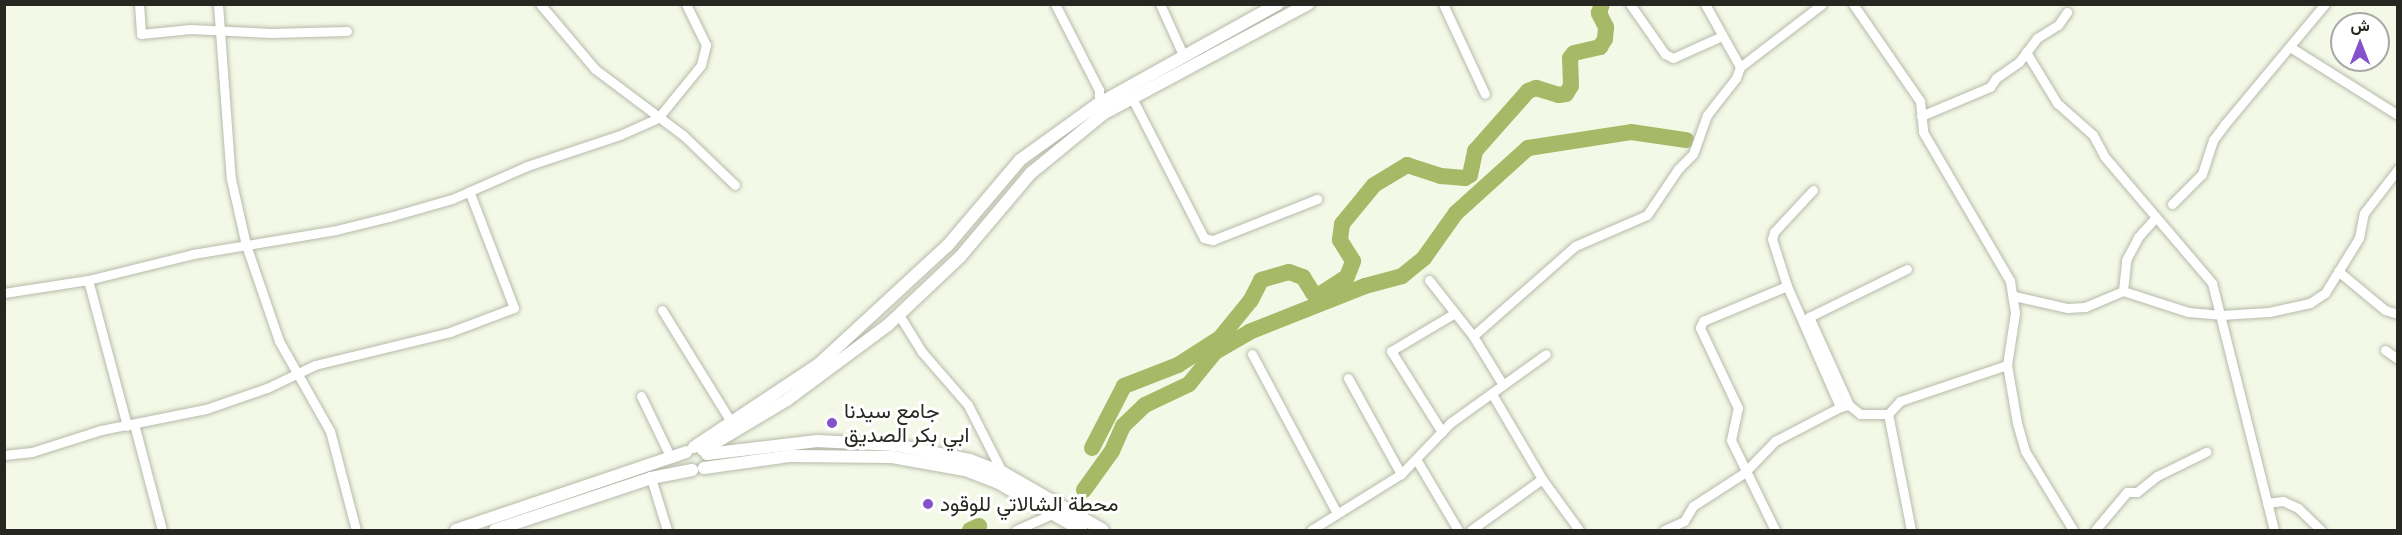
<!DOCTYPE html>
<html>
<head>
<meta charset="utf-8">
<style>
  body { margin:0 }
  #map { position:relative; width:2402px; height:535px; overflow:hidden; background:#f4f9e7; font-family:"Space Grotesk",Vazirmatn,sans-serif }
  div>[style] { position:absolute }
  [style*='--x'] { left:calc(var(--x)*1px); top:calc(var(--y)*1px); width:calc(var(--w)*1px); rotate:calc(var(--a)*1deg) }
  .river>* { height:16px; margin:-8px; padding:0 8px; transform-origin:8px; border-radius:8px; background:#a6b967 }
  .roads { filter:drop-shadow(0 0 2px #b6baaa) drop-shadow(0 0 2px #b6baaa) }
  .minor>* { height:9px; margin:-4.5px; padding:0 4.5px; transform-origin:4.5px; border-radius:4.5px; background:#fff }
  .major>* { height:12px; margin:-6px; padding:0 6px; transform-origin:6px; border-radius:6px; background:#fff }
  .dots>* { width:16px; height:16px; translate:-50% -50%; box-sizing:border-box; border:3px solid #fff; border-radius:50% }
  span { translate:-50% -50%; white-space:nowrap; text-align:center; line-height:1.15; -webkit-text-stroke:6px #fff; paint-order:stroke }
  .poi-label { font-size:21px; color:#262721 }
  .left { translate:0 -50%; text-align:left }
  .frame { position:absolute; inset:0; border:6px solid #262721; pointer-events:none }
  .north { position:absolute; left:2330px; top:12px; width:60px; height:60px; box-sizing:border-box; background:#fff; border:2px solid #a8a9a6; border-radius:50%; rotate:0deg; font-size:16px; font-weight:700; line-height:24px; text-align:center; color:#262721 }
  .north::after { content:''; display:block; margin:auto; width:21px; height:27px; background:#8552cb; clip-path:polygon(50% 0,100% 100%,50% 72%,0 100%) }
</style>
</head>
<body>
<div id="map">
  <div class="river">
    <i style="--x:1092;--y:448;--w:70;--a:-62.7"></i>
    <i style="--x:1124;--y:386;--w:58;--a:-21.3"></i>
    <i style="--x:1178;--y:365;--w:50;--a:-32.7"></i>
    <i style="--x:1220;--y:338;--w:49;--a:-50.8"></i>
    <i style="--x:1251;--y:300;--w:22;--a:-63"></i>
    <i style="--x:1261;--y:280;--w:29;--a:-16"></i>
    <i style="--x:1289;--y:272;--w:15;--a:20"></i>
    <i style="--x:1303;--y:277;--w:19;--a:58"></i>
    <i style="--x:1313;--y:293;--w:6;--a:18"></i>
    <i style="--x:1319;--y:295;--w:33;--a:-33"></i>
    <i style="--x:1347;--y:277;--w:17;--a:-69"></i>
    <i style="--x:1353;--y:261;--w:25;--a:-122"></i>
    <i style="--x:1340;--y:240;--w:16;--a:-83"></i>
    <i style="--x:1342;--y:224;--w:50;--a:-50.6"></i>
    <i style="--x:1374;--y:185;--w:39;--a:-31"></i>
    <i style="--x:1407;--y:165;--w:36;--a:18"></i>
    <i style="--x:1441;--y:176;--w:24;--a:5"></i>
    <i style="--x:1465;--y:178;--w:6;--a:-31"></i>
    <i style="--x:1470;--y:175;--w:25;--a:-78"></i>
    <i style="--x:1475;--y:151;--w:80;--a:-48.5"></i>
    <i style="--x:1528;--y:91;--w:9;--a:-21"></i>
    <i style="--x:1536;--y:88;--w:24;--a:17"></i>
    <i style="--x:1559;--y:95;--w:7;--a:-8"></i>
    <i style="--x:1566;--y:94;--w:9;--a:-58"></i>
    <i style="--x:1571;--y:86;--w:28;--a:-92"></i>
    <i style="--x:1570;--y:58;--w:6;--a:-51"></i>
    <i style="--x:1574;--y:53;--w:27;--a:-13"></i>
    <i style="--x:1600;--y:47;--w:9;--a:-58"></i>
    <i style="--x:1605;--y:39;--w:12;--a:-85"></i>
    <i style="--x:1606;--y:27;--w:16;--a:-117"></i>
    <i style="--x:1599;--y:13;--w:9;--a:-72"></i>
    <i style="--x:1084;--y:490;--w:48;--a:-54.3"></i>
    <i style="--x:1112;--y:451;--w:27;--a:-66"></i>
    <i style="--x:1123;--y:426;--w:30;--a:-44"></i>
    <i style="--x:1145;--y:405;--w:49;--a:-25.5"></i>
    <i style="--x:1189;--y:384;--w:41;--a:-50.9"></i>
    <i style="--x:1215;--y:352;--w:39;--a:-30"></i>
    <i style="--x:1249;--y:332;--w:125;--a:-21.6"></i>
    <i style="--x:1365;--y:286;--w:38;--a:-15"></i>
    <i style="--x:1402;--y:276;--w:28;--a:-39"></i>
    <i style="--x:1424;--y:258;--w:55;--a:-54.6"></i>
    <i style="--x:1456;--y:213;--w:97;--a:-42.1"></i>
    <i style="--x:1528;--y:148;--w:104;--a:-8.8"></i>
    <i style="--x:1631;--y:132;--w:56;--a:8.3"></i>
    <i style="--x:970;--y:530;--w:10;--a:-24"></i>
  </div>
  <div class="roads">
    <div class="minor">
      <i style="--x:139;--y:4;--w:30;--a:86"></i>
      <i style="--x:141;--y:34;--w:50;--a:-5.7"></i>
      <i style="--x:191;--y:29;--w:80;--a:2.9"></i>
      <i style="--x:271;--y:33;--w:76;--a:-1.5"></i>
      <i style="--x:218;--y:4;--w:175;--a:85.8"></i>
      <i style="--x:231;--y:179;--w:68;--a:77.2"></i>
      <i style="--x:246;--y:245;--w:102;--a:71"></i>
      <i style="--x:279;--y:341;--w:103;--a:60.5"></i>
      <i style="--x:330;--y:431;--w:102;--a:75.3"></i>
      <i style="--x:540;--y:4;--w:85;--a:49.8"></i>
      <i style="--x:595;--y:69;--w:110;--a:36.9"></i>
      <i style="--x:683;--y:135;--w:72;--a:43.9"></i>
      <i style="--x:1055;--y:4;--w:97;--a:62.9"></i>
      <i style="--x:1099;--y:90;--w:18;--a:90"></i>
      <i style="--x:1160;--y:4;--w:58;--a:65.6"></i>
      <i style="--x:1443;--y:4;--w:99;--a:65"></i>
      <i style="--x:1630;--y:4;--w:61;--a:55"></i>
      <i style="--x:1665;--y:54;--w:9;--a:27"></i>
      <i style="--x:1673;--y:58;--w:54;--a:-24.2"></i>
      <i style="--x:1705;--y:4;--w:72;--a:60.9"></i>
      <i style="--x:1853;--y:4;--w:118;--a:55.4"></i>
      <i style="--x:1920;--y:101;--w:31;--a:84"></i>
      <i style="--x:1923;--y:132;--w:173;--a:59.7"></i>
      <i style="--x:2010;--y:281;--w:32;--a:81"></i>
      <i style="--x:2015;--y:313;--w:53;--a:98.7"></i>
      <i style="--x:2007;--y:365;--w:59;--a:80.2"></i>
      <i style="--x:2017;--y:423;--w:29;--a:74"></i>
      <i style="--x:2025;--y:451;--w:92;--a:58.7"></i>
      <i style="--x:2290;--y:47;--w:128;--a:32.2"></i>
      <i style="--x:2026;--y:52;--w:60;--a:58.7"></i>
      <i style="--x:2057;--y:103;--w:48;--a:41.6"></i>
      <i style="--x:2093;--y:135;--w:24;--a:62"></i>
      <i style="--x:2104;--y:156;--w:167;--a:49.6"></i>
      <i style="--x:2212;--y:283;--w:255;--a:75.9"></i>
      <i style="--x:1132;--y:98;--w:157;--a:62.8"></i>
      <i style="--x:1204;--y:238;--w:9;--a:13"></i>
      <i style="--x:1213;--y:240;--w:112;--a:-21.5"></i>
      <i style="--x:1921;--y:116;--w:75;--a:-22.8"></i>
      <i style="--x:1990;--y:87;--w:11;--a:-56"></i>
      <i style="--x:1996;--y:78;--w:28;--a:-35"></i>
      <i style="--x:2019;--y:62;--w:30;--a:-53"></i>
      <i style="--x:2037;--y:38;--w:25;--a:-32"></i>
      <i style="--x:2058;--y:25;--w:16;--a:-55"></i>
      <i style="--x:1813;--y:190;--w:57;--a:132.9"></i>
      <i style="--x:1774;--y:232;--w:7;--a:106"></i>
      <i style="--x:1772;--y:239;--w:49;--a:72.3"></i>
      <i style="--x:1787;--y:286;--w:132;--a:66.3"></i>
      <i style="--x:2172;--y:204;--w:42;--a:-45"></i>
      <i style="--x:2202;--y:174;--w:36;--a:-72"></i>
      <i style="--x:2213;--y:140;--w:20;--a:-53"></i>
      <i style="--x:2225;--y:124;--w:156;--a:-50.2"></i>
      <i style="--x:2338;--y:271;--w:61;--a:39.7"></i>
      <i style="--x:2385;--y:310;--w:14;--a:17"></i>
      <i style="--x:88;--y:280;--w:151;--a:75"></i>
      <i style="--x:1429;--y:280;--w:71;--a:51.8"></i>
      <i style="--x:1473;--y:336;--w:57;--a:58.5"></i>
      <i style="--x:2123;--y:291;--w:31;--a:-84"></i>
      <i style="--x:2126;--y:260;--w:26;--a:-62"></i>
      <i style="--x:2138;--y:237;--w:25;--a:-48"></i>
      <i style="--x:4;--y:293;--w:85;--a:-8.8"></i>
      <i style="--x:88;--y:280;--w:108;--a:-13.9"></i>
      <i style="--x:193;--y:254;--w:145;--a:-9.5"></i>
      <i style="--x:336;--y:230;--w:55;--a:-13.8"></i>
      <i style="--x:389;--y:217;--w:66;--a:-15.9"></i>
      <i style="--x:452;--y:199;--w:82;--a:-23.7"></i>
      <i style="--x:527;--y:166;--w:98;--a:-18.4"></i>
      <i style="--x:620;--y:135;--w:42;--a:-24.1"></i>
      <i style="--x:658;--y:118;--w:68;--a:-50.9"></i>
      <i style="--x:701;--y:65;--w:21;--a:-76"></i>
      <i style="--x:706;--y:45;--w:46;--a:-116"></i>
      <i style="--x:2014;--y:296;--w:54;--a:12.8"></i>
      <i style="--x:2067;--y:308;--w:18;--a:-3"></i>
      <i style="--x:2085;--y:307;--w:41;--a:-22.8"></i>
      <i style="--x:2123;--y:291;--w:68;--a:17.9"></i>
      <i style="--x:2188;--y:312;--w:33;--a:5"></i>
      <i style="--x:2221;--y:315;--w:48;--a:-3.6"></i>
      <i style="--x:2269;--y:312;--w:42;--a:-12.4"></i>
      <i style="--x:2310;--y:303;--w:18;--a:-34"></i>
      <i style="--x:2325;--y:293;--w:65;--a:-58.3"></i>
      <i style="--x:2359;--y:238;--w:25;--a:-79"></i>
      <i style="--x:2364;--y:213;--w:56;--a:-52.3"></i>
      <i style="--x:662;--y:310;--w:129;--a:58.3"></i>
      <i style="--x:899;--y:315;--w:44;--a:58.1"></i>
      <i style="--x:922;--y:352;--w:70;--a:49"></i>
      <i style="--x:968;--y:405;--w:75;--a:63.1"></i>
      <i style="--x:1473;--y:336;--w:136;--a:-41.4"></i>
      <i style="--x:1575;--y:246;--w:78;--a:-23.3"></i>
      <i style="--x:1647;--y:215;--w:55;--a:-56"></i>
      <i style="--x:1678;--y:169;--w:21;--a:-45"></i>
      <i style="--x:1693;--y:154;--w:41;--a:-70.3"></i>
      <i style="--x:1707;--y:115;--w:47;--a:-51.9"></i>
      <i style="--x:1736;--y:78;--w:12;--a:-70"></i>
      <i style="--x:1740;--y:67;--w:103;--a:-37.5"></i>
      <i style="--x:2385;--y:350;--w:16;--a:35"></i>
      <i style="--x:1252;--y:354;--w:180;--a:61.9"></i>
      <i style="--x:1348;--y:378;--w:110;--a:61.1"></i>
      <i style="--x:1492;--y:394;--w:99;--a:59.5"></i>
      <i style="--x:1542;--y:479;--w:63;--a:54"></i>
      <i style="--x:641;--y:396;--w:69;--a:64.2"></i>
      <i style="--x:1849;--y:405;--w:97;--a:-114.4"></i>
      <i style="--x:1809;--y:317;--w:109;--a:-26.1"></i>
      <i style="--x:134;--y:424;--w:110;--a:75.2"></i>
      <i style="--x:1442;--y:432;--w:96;--a:-122.2"></i>
      <i style="--x:1391;--y:351;--w:74;--a:-30.7"></i>
      <i style="--x:4;--y:455;--w:28;--a:-6"></i>
      <i style="--x:32;--y:452;--w:72;--a:-17.7"></i>
      <i style="--x:101;--y:430;--w:107;--a:-11.3"></i>
      <i style="--x:206;--y:409;--w:65;--a:-19"></i>
      <i style="--x:267;--y:388;--w:53;--a:-25.6"></i>
      <i style="--x:315;--y:365;--w:139;--a:-13.7"></i>
      <i style="--x:450;--y:332;--w:68;--a:-20.6"></i>
      <i style="--x:514;--y:308;--w:125;--a:-111"></i>
      <i style="--x:1416;--y:459;--w:82;--a:59.4"></i>
      <i style="--x:651;--y:478;--w:54;--a:72.9"></i>
      <i style="--x:2267;--y:503;--w:16;--a:-7"></i>
      <i style="--x:2283;--y:501;--w:17;--a:25"></i>
      <i style="--x:2298;--y:508;--w:32;--a:44"></i>
      <i style="--x:1016;--y:530;--w:39;--a:-24"></i>
      <i style="--x:1311;--y:530;--w:106;--a:-31.9"></i>
      <i style="--x:1401;--y:474;--w:71;--a:-46.1"></i>
      <i style="--x:1450;--y:423;--w:118;--a:-35.7"></i>
      <i style="--x:1471;--y:530;--w:87;--a:-35.7"></i>
      <i style="--x:1664;--y:530;--w:22;--a:-24"></i>
      <i style="--x:1684;--y:521;--w:17;--a:-59"></i>
      <i style="--x:1693;--y:506;--w:61;--a:-32.9"></i>
      <i style="--x:1744;--y:473;--w:45;--a:-45.9"></i>
      <i style="--x:1775;--y:441;--w:73;--a:-27.6"></i>
      <i style="--x:1840;--y:407;--w:9;--a:-13"></i>
      <i style="--x:1849;--y:405;--w:14;--a:39"></i>
      <i style="--x:1860;--y:414;--w:28;--a:0"></i>
      <i style="--x:1775;--y:530;--w:100;--a:-116.1"></i>
      <i style="--x:1731;--y:440;--w:33;--a:-78"></i>
      <i style="--x:1738;--y:408;--w:89;--a:-115.4"></i>
      <i style="--x:1700;--y:328;--w:8;--a:-67"></i>
      <i style="--x:1703;--y:321;--w:91;--a:-22.6"></i>
      <i style="--x:1911;--y:530;--w:118;--a:-101.2"></i>
      <i style="--x:1888;--y:414;--w:18;--a:-47"></i>
      <i style="--x:1900;--y:401;--w:113;--a:-18.6"></i>
      <i style="--x:2095;--y:530;--w:50;--a:-49.9"></i>
      <i style="--x:2127;--y:492;--w:10;--a:0"></i>
      <i style="--x:2137;--y:492;--w:26;--a:-39"></i>
      <i style="--x:2157;--y:476;--w:55;--a:-26.1"></i>
    </div>
    <div class="major">
      <i style="--x:694;--y:447;--w:150;--a:-33.6"></i>
      <i style="--x:819;--y:364;--w:176;--a:-42.7"></i>
      <i style="--x:948;--y:245;--w:111;--a:-49.7"></i>
      <i style="--x:1020;--y:160;--w:96;--a:-35.7"></i>
      <i style="--x:1098;--y:104;--w:206;--a:-29.1"></i>
      <i style="--x:703;--y:450;--w:98;--a:-30.8"></i>
      <i style="--x:787;--y:400;--w:126;--a:-36.6"></i>
      <i style="--x:888;--y:325;--w:99;--a:-43.4"></i>
      <i style="--x:960;--y:257;--w:110;--a:-49.8"></i>
      <i style="--x:1031;--y:173;--w:93;--a:-39.3"></i>
      <i style="--x:1103;--y:114;--w:233;--a:-28.2"></i>
      <i style="--x:707;--y:454;--w:111;--a:-6.7"></i>
      <i style="--x:817;--y:441;--w:78;--a:2.9"></i>
      <i style="--x:895;--y:445;--w:76;--a:11.3"></i>
      <i style="--x:970;--y:460;--w:34;--a:21"></i>
      <i style="--x:1002;--y:472;--w:116;--a:29.9"></i>
      <i style="--x:704;--y:468;--w:88;--a:-7.9"></i>
      <i style="--x:791;--y:456;--w:101;--a:0.6"></i>
      <i style="--x:892;--y:457;--w:74;--a:10.1"></i>
      <i style="--x:965;--y:470;--w:34;--a:21"></i>
      <i style="--x:997;--y:482;--w:97;--a:29.7"></i>
      <i style="--x:456;--y:530;--w:243;--a:-18.7"></i>
      <i style="--x:495;--y:530;--w:164;--a:-18.4"></i>
      <i style="--x:651;--y:478;--w:42;--a:-11"></i>
    </div>
  </div>
  <div class="dots">
    <i style="left:832px;top:423px;background:#8552cb"></i>
    <i style="left:928px;top:504px;background:#8552cb"></i>
  </div>
  <div class="poi-label">
    <span class="left" style="left:844px;top:423px">جامع سيدنا<br>ابي بكر الصديق</span>
    <span class="left" style="left:940px;top:504px">محطة الشالاتي للوقود</span>
  </div>
  <div class="frame"></div>
  <div class="north">ش</div>
</div>
</body>
</html>
